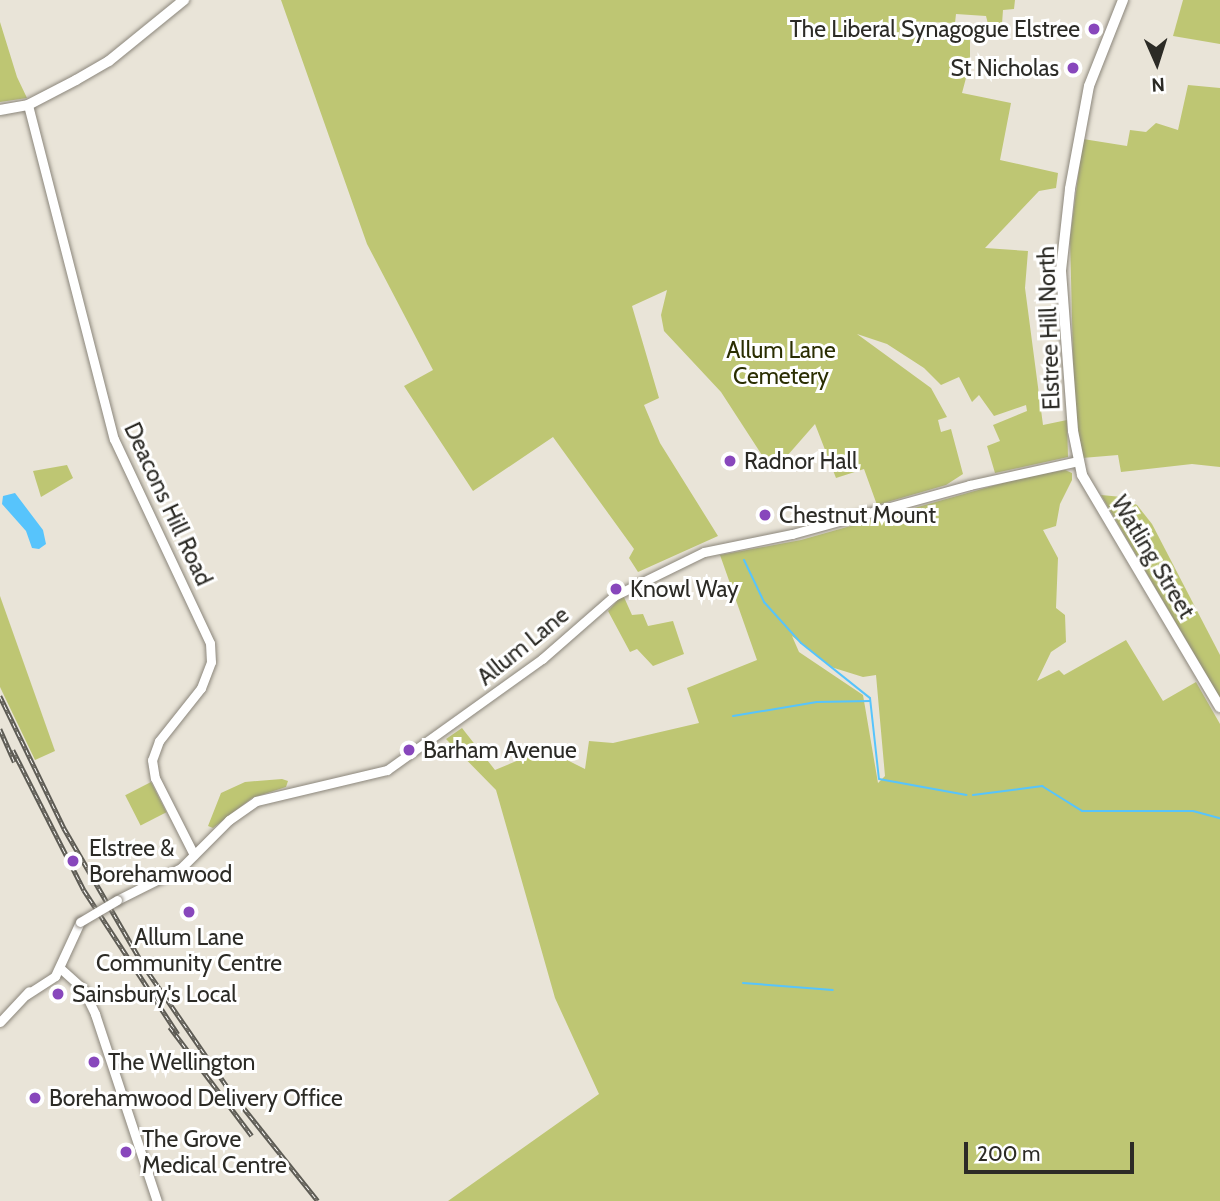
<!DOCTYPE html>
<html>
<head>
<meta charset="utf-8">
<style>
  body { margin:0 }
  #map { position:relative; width:1220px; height:1201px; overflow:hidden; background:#e9e4d8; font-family:Cabin,sans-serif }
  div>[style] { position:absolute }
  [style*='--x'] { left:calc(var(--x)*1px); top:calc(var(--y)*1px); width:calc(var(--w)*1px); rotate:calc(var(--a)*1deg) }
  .green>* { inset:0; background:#bec673; transform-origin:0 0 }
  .water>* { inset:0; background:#57c4fc }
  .stream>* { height:2px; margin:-1px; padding:0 1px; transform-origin:1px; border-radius:1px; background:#57c4fc }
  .roads { filter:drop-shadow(0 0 2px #8b867b) drop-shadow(0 0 2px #8b867b) }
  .secondary>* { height:9px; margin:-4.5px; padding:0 4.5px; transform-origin:4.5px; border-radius:4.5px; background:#fff }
  .primary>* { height:10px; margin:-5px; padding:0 5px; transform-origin:5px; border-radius:5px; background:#fff }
  .rail>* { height:4.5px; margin-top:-2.25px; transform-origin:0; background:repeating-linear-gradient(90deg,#fff 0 5px,#5d5b54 0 10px); box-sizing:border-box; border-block:2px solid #5d5b54 }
  .bridges { filter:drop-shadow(0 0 2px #8b867b) drop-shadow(0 0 2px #8b867b) }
  .secondary-bridge>* { height:9px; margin:-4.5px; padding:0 4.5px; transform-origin:4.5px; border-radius:4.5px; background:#fff }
  .dots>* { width:19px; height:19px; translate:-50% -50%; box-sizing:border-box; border:4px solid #fff; border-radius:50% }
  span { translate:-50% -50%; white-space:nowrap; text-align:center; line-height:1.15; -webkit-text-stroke:6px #fff; paint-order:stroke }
  .poi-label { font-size:23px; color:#2c2b26 }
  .right { translate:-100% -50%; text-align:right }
  .left { translate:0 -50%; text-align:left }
  .street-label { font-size:23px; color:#2c2b26 }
  .park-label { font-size:23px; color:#2b2e02 }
  .north { position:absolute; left:1122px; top:28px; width:70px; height:70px; -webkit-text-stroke:5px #fff; paint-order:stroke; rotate:177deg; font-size:19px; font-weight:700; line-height:28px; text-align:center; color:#2c2b26 }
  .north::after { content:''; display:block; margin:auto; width:24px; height:32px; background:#2c2b26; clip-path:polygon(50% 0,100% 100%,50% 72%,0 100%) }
  .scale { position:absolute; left:964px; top:1142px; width:170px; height:32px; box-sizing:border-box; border:4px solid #2c2b26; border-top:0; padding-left:9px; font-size:21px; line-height:24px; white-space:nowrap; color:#2c2b26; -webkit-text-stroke:5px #fff; paint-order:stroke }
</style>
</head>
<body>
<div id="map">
  <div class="green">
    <i style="clip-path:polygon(281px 0,1015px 0,1014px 9px,1003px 10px,1002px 24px,988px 24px,986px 16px,956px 14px,955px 23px,905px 21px,907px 28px,970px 34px,970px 63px,962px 93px,1011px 103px,1000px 160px,1058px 173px,1056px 188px,1039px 191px,985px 248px,1028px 251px,1025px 288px,1043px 425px,1067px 420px,1068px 457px,995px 473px,987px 446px,1000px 441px,993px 425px,1027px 411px,1026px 405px,994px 416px,979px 395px,972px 402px,959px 377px,941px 385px,924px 368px,887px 344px,857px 334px,931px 388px,947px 417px,938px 420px,941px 432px,951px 429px,963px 474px,946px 485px,877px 505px,864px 469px,836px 478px,815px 424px,773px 472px,721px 392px,664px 331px,661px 315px,667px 290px,632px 306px,659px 398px,644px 405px,660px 443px,718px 536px,638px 572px,629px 558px,634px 549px,553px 437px,473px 491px,404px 386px,433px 370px,367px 244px)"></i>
    <i style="clip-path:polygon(1183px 0,1220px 0,1220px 44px,1173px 36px)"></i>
    <i style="clip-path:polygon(0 22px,17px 77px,27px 98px,0 102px)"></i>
    <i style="clip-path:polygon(1188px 85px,1220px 88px,1220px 467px,1192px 464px,1121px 472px,1118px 455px,1082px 458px,1074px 397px,1070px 238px,1083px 139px,1127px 146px,1130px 130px,1146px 132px,1156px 123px,1178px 130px)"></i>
    <i style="clip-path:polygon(67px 465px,73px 478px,41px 497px,33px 471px)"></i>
    <i style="clip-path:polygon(evenodd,1065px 470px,1072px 473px,1072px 480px,1060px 504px,1056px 526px,1043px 530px,1058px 558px,1056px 608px,1065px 615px,1066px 642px,1051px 652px,1037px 681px,1059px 670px,1064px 675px,1126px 640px,1163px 701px,1196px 682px,1220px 724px,1220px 1201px,448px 1201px,599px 1094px,555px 998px,496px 790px,446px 739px,462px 728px,495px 770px,545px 749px,585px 769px,589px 741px,613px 743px,699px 723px,687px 688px,757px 660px,720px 555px,801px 540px,1024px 477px,1065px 470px,792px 636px,831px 667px,863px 677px,876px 675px,885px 776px,878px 783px,863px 695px,799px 652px,792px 636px)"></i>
    <i style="clip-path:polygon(1101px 495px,1122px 497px,1137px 505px,1152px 524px,1220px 655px,1220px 698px)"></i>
    <i style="clip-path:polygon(623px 595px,632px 615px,643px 614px,648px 626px,673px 621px,684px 654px,653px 666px,637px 649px,630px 652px,608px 611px)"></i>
    <i style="clip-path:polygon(0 596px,55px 751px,35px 760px,0 687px)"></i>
    <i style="clip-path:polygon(282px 779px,288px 781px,286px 787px,252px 798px,213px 828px,208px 826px,221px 793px,245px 782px)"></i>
    <i style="left:151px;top:782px;width:34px;height:29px;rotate:63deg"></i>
  </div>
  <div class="water">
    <i style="clip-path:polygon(15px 493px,43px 530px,46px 544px,39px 549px,32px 548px,26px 531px,2px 504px,3px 496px)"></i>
  </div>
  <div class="stream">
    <i style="--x:744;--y:560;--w:47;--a:64.5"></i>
    <i style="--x:764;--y:602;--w:55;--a:47.9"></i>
    <i style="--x:801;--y:643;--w:88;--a:38.6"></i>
    <i style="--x:870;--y:698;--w:81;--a:83.7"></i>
    <i style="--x:879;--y:779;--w:89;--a:10.3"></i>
    <i style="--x:733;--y:716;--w:85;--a:-9.5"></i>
    <i style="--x:817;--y:702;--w:53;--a:-1.1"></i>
    <i style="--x:973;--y:795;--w:70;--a:-7.4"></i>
    <i style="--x:1042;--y:786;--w:47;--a:32"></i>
    <i style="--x:1082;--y:811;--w:111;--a:0"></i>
    <i style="--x:1193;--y:811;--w:28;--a:15"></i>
    <i style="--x:743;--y:983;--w:90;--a:4.4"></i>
  </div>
  <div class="roads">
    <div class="secondary">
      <i style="--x:28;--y:105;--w:345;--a:75.6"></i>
      <i style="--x:114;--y:439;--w:225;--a:64.8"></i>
      <i style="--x:210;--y:643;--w:19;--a:87"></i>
      <i style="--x:211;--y:662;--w:28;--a:111"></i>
      <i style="--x:201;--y:688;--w:68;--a:128.4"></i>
      <i style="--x:159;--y:741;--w:20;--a:110"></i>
      <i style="--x:152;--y:760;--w:18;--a:81"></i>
      <i style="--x:155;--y:778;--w:86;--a:63.1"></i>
      <i style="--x:117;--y:900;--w:72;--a:-26.6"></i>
      <i style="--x:181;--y:868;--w:68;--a:-45"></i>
      <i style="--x:229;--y:820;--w:33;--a:-35"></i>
      <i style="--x:256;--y:801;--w:135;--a:-13.3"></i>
      <i style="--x:387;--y:770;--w:191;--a:-35.6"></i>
      <i style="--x:542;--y:659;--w:96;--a:-41.2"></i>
      <i style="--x:614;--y:596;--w:100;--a:-26.1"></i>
      <i style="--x:704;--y:552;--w:90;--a:-11.6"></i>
      <i style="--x:792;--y:534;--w:185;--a:-15.4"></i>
      <i style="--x:970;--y:485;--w:111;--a:-12.5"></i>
      <i style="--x:60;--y:968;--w:31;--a:42"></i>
      <i style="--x:83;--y:989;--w:28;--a:64"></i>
      <i style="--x:95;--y:1014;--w:197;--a:71.7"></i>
      <i style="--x:26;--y:995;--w:35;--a:-33"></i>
      <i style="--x:55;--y:976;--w:60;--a:-65.2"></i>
      <i style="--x:0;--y:1022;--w:42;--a:-46.9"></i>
    </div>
    <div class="primary">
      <i style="--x:1123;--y:0;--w:92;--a:111.6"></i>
      <i style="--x:1089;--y:86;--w:105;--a:100.5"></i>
      <i style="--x:1070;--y:189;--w:82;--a:96.3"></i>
      <i style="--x:1061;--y:271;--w:160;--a:85.7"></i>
      <i style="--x:1073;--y:431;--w:45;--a:78.4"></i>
      <i style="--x:1082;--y:475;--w:270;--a:59.3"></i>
      <i style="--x:0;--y:110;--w:28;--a:-10"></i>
      <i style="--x:28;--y:105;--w:54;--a:-27.5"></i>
      <i style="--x:76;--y:80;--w:38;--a:-30"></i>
      <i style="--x:109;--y:61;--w:97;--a:-39.1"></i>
    </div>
  </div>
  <div class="rail">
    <i style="--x:0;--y:696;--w:147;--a:64.1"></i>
    <i style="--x:64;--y:828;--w:160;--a:59.9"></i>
    <i style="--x:144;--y:966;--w:153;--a:55.4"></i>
    <i style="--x:231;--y:1092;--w:139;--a:51.4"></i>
    <i style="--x:0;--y:729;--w:36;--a:66"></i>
    <i style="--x:13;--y:750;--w:157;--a:63.1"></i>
    <i style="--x:84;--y:890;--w:172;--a:56.9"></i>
    <i style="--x:170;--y:1027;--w:136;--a:53"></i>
  </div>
  <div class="bridges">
    <div class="secondary-bridge">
      <i style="--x:80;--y:922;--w:43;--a:-30.7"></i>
    </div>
  </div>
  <div class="dots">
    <i style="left:1094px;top:29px;background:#8847bc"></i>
    <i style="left:1073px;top:68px;background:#8847bc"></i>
    <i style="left:730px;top:461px;background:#8847bc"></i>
    <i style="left:765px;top:515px;background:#8847bc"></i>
    <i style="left:616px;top:589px;background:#8847bc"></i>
    <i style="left:409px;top:750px;background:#8847bc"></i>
    <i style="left:73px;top:861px;background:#8847bc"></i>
    <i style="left:189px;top:912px;background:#8847bc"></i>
    <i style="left:58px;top:994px;background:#8847bc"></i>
    <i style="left:94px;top:1062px;background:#8847bc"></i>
    <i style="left:35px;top:1098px;background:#8847bc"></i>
    <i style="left:126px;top:1152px;background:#8847bc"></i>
  </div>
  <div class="poi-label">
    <span class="right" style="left:1080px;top:29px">The Liberal Synagogue Elstree</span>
    <span class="right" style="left:1059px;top:68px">St Nicholas</span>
    <span class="left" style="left:744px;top:461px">Radnor Hall</span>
    <span class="left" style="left:779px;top:515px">Chestnut Mount</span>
    <span class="left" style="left:630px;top:589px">Knowl Way</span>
    <span class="left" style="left:423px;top:750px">Barham Avenue</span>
    <span class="left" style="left:89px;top:861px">Elstree &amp;<br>Borehamwood</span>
    <span style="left:189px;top:950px">Allum Lane<br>Community Centre</span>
    <span class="left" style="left:72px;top:994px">Sainsbury's Local</span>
    <span class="left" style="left:108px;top:1062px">The Wellington</span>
    <span class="left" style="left:49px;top:1098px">Borehamwood Delivery Office</span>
    <span class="left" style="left:142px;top:1152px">The Grove<br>Medical Centre</span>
  </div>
  <div class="street-label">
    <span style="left:1049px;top:328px;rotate:-92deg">Elstree Hill North</span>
    <span style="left:168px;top:504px;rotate:65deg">Deacons Hill Road</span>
    <span style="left:1153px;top:557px;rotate:59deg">Watling Street</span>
    <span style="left:523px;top:646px;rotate:-39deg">Allum Lane</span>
  </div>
  <div class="park-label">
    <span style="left:781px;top:363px">Allum Lane<br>Cemetery</span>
  </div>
  <div class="north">N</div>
  <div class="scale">200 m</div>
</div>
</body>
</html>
